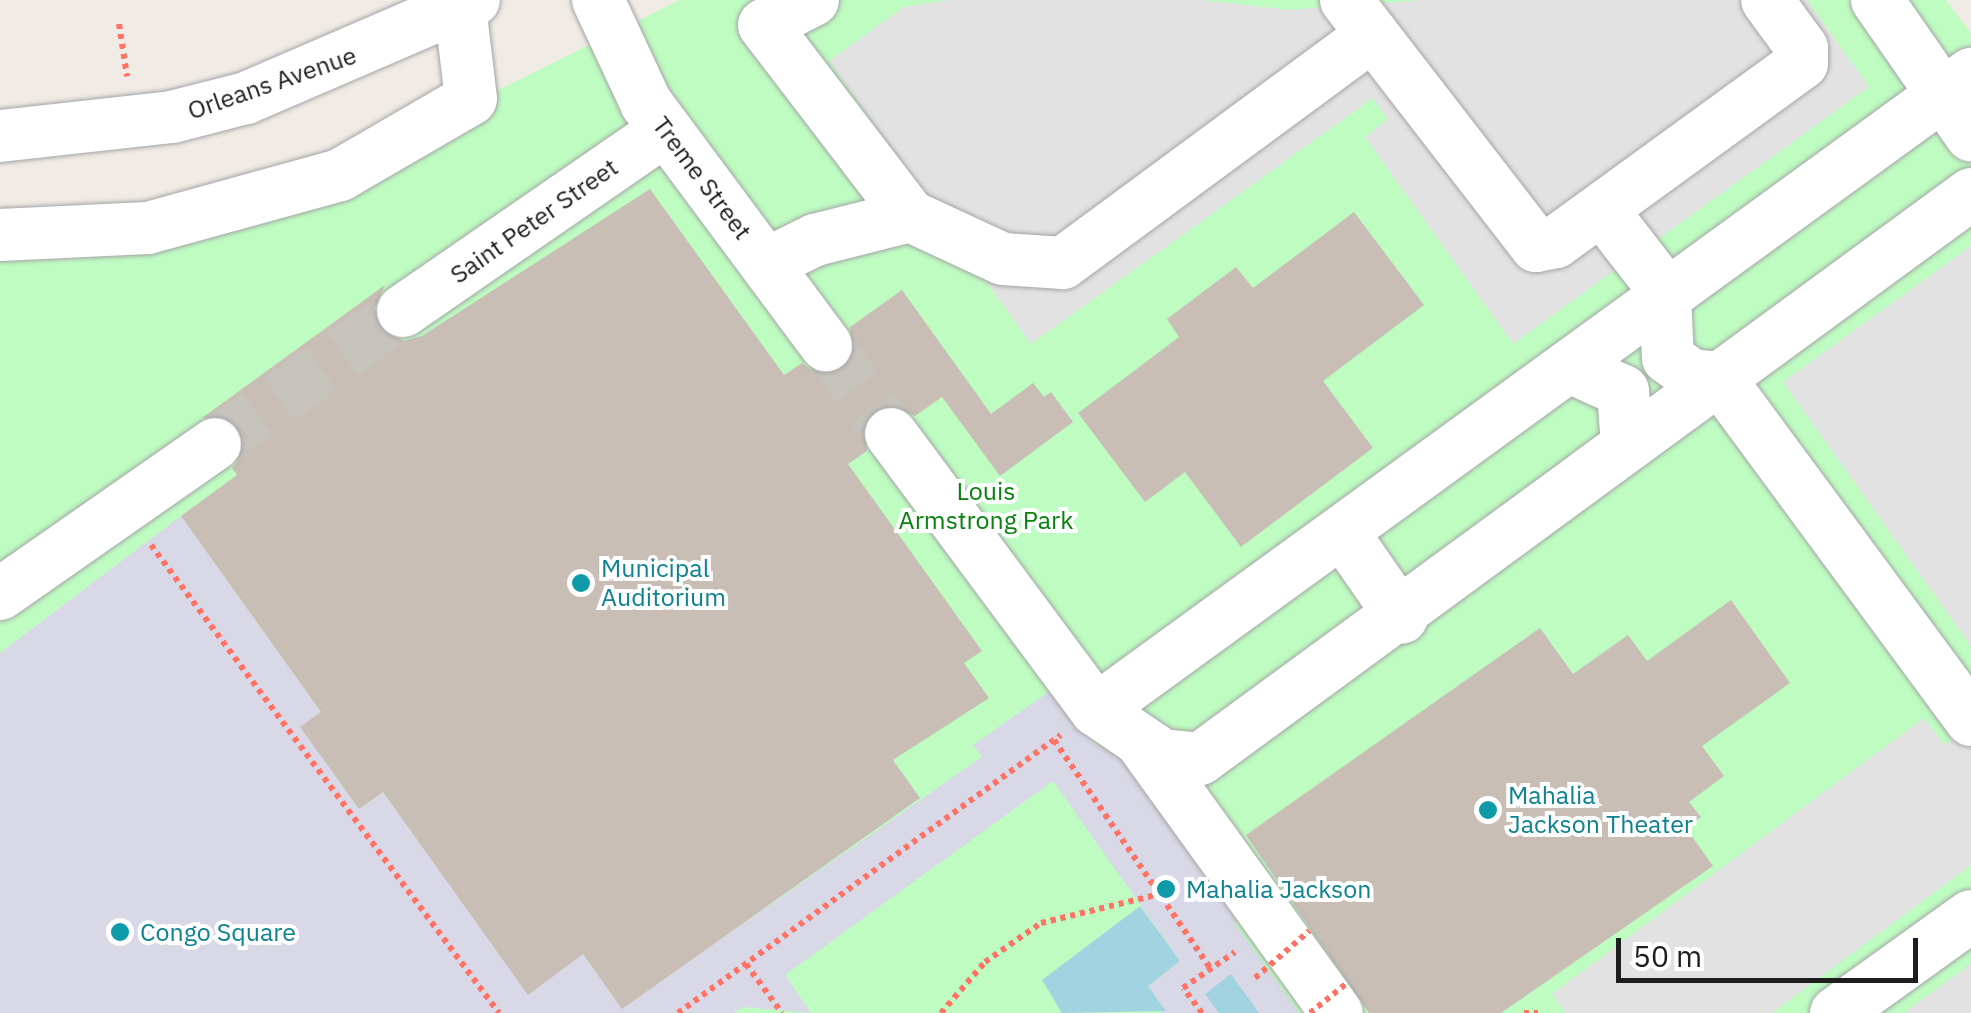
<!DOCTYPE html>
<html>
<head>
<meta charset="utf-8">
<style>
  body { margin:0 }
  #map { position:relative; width:1971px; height:1013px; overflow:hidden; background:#f0ebe4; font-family:"IBM Plex Sans",sans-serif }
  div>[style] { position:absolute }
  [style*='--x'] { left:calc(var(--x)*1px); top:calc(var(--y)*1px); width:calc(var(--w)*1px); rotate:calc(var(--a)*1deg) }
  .park>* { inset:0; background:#befcc2 }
  .parking>* { inset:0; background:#e2e2e2 }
  .plaza>* { inset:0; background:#d8d8e6 }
  .water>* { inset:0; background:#a1d3e0 }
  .building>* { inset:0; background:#c8beb6 }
  .minor-tunnel>* { height:52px; margin-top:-26px; transform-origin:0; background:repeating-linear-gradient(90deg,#c6c2bc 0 52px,transparent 0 78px) }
  .path>* { height:6px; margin-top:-3px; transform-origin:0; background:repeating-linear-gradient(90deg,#ff7265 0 5px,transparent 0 10px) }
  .roads { filter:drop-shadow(0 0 2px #a5a5a5) drop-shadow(0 0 2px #a5a5a5) }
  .minor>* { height:52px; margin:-26px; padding:0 26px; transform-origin:26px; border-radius:26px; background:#fff }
  .path-bridge>* { height:6px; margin-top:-3px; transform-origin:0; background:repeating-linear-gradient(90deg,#ff7265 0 5px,transparent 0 10px) }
  .dots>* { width:28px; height:28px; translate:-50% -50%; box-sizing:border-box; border:5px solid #fff; border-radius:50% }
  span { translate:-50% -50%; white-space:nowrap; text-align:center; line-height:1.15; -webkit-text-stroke:8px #fff; paint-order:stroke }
  .street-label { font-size:25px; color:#1e1e1e }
  .park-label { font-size:25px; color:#05830d }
  .culture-label { font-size:25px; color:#0d838f }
  .left { translate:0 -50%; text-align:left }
  .scale { position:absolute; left:1616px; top:938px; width:302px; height:45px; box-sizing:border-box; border:5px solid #1e1e1e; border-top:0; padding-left:12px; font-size:30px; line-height:35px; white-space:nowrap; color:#1e1e1e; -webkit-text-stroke:8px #fff; paint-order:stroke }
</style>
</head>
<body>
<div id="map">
  <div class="park">
    <i style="clip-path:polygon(680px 0,1946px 0,1971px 33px,1971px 1013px,0 1013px,0 258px,63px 260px,251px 226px,428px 155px,490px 94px)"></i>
  </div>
  <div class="parking">
    <i style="clip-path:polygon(950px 0,1200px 0,1289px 10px,1422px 0,1807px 0,1869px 87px,1513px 344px,1365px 137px,1388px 119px,1373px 98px,1031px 344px,829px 61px,904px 7px)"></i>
    <i style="clip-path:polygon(1971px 246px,1971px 646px,1783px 382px)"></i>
    <i style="clip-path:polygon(1924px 718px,1945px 745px,1962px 733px,1971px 745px,1971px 865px,1772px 1013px,1566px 1013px,1552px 994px)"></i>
    <i style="clip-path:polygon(1971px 964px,1971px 1013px,1904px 1013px)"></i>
  </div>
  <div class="plaza">
    <i style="clip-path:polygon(181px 516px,321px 712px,301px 728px,359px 809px,383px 792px,528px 994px,583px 954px,622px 1008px,982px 757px,973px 745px,1054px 688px,1095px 745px,1135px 748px,1250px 911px,1234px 923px,1299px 1013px,1162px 1013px,1148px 986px,1180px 961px,1053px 781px,785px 975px,811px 1013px,743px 1007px,734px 1013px,0 1013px,0 653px)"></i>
  </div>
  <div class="water">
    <i style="clip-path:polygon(1140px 906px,1180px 961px,1148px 986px,1166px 1011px,1062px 1013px,1042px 980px)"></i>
    <i style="clip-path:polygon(1231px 974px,1259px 1013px,1219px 1013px,1205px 994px)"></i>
  </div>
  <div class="building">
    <i style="clip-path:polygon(650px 189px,784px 375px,802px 363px,815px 373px,843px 370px,854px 356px,850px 327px,902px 290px,991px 414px,1033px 383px,1044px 397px,1051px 392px,1073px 422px,1000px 476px,942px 397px,915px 416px,889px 404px,864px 421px,867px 451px,848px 464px,982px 651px,964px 663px,989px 698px,893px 760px,920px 798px,622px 1009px,583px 954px,528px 995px,383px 792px,359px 809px,300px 727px,321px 712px,181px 516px,237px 475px,232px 468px,242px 456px,239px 426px,227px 417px,202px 418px,385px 285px,373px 312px,379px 329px,404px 341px,422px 336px)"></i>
    <i style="clip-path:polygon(1354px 212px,1424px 305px,1323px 381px,1373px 448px,1241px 547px,1185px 472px,1145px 502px,1078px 413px,1179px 337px,1167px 319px,1236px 267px,1253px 288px)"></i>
    <i style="clip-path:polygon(1731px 600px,1790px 683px,1702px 746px,1724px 776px,1689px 802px,1701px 817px,1686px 828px,1713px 866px,1501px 1013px,1369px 1013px,1246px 835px,1540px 628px,1573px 674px,1628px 635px,1647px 661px)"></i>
  </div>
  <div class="minor-tunnel">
    <i style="--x:826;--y:345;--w:110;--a:53.9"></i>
    <i style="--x:215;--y:444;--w:230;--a:-35.3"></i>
  </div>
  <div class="path">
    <i style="--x:119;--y:24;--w:53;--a:81.3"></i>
    <i style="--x:151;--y:545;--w:583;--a:53.37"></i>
    <i style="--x:1054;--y:740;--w:276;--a:55.6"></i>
    <i style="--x:746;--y:964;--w:61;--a:53.7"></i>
    <i style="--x:678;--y:1013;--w:473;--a:-36"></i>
    <i style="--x:941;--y:1013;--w:67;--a:-49.2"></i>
    <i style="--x:985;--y:962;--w:68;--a:-34.9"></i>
    <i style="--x:1041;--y:923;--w:122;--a:-13.7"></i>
    <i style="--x:1202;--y:1013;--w:31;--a:-127"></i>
    <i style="--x:1183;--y:988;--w:63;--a:-34.7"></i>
    <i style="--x:1524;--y:1013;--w:14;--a:0"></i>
  </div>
  <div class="roads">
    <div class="minor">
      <i style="--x:598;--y:0;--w:114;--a:65"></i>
      <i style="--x:646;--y:103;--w:302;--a:53.4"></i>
      <i style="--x:1346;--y:0;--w:311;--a:52.3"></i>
      <i style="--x:1536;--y:246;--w:20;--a:-11"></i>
      <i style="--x:1556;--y:242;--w:304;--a:-36"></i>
      <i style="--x:1802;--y:63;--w:15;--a:-90"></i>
      <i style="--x:1802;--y:48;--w:59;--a:-126.1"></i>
      <i style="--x:1877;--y:0;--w:165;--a:55.2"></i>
      <i style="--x:0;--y:136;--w:173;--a:-6.3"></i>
      <i style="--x:172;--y:117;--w:76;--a:-14.4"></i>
      <i style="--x:246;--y:98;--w:248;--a:-23.3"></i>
      <i style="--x:1602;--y:210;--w:108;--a:52.2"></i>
      <i style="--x:910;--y:216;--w:102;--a:24.8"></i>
      <i style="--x:1003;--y:259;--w:60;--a:3.8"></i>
      <i style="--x:1063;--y:263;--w:384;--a:-36.4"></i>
      <i style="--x:0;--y:235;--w:148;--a:-2.7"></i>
      <i style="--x:148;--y:228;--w:199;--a:-15.4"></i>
      <i style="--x:340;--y:175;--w:151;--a:-30.1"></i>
      <i style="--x:471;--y:99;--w:93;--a:-96.8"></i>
      <i style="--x:766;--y:264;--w:55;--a:-26.1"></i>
      <i style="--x:815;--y:240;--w:98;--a:-14.2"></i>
      <i style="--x:910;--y:216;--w:240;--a:-127.4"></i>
      <i style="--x:764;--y:25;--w:55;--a:-27"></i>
      <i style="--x:1665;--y:297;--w:61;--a:87.2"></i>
      <i style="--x:1668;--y:358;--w:29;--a:36"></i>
      <i style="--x:1691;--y:375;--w:28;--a:6"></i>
      <i style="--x:1719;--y:378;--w:425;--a:53.6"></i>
      <i style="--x:403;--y:311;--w:318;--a:-34.6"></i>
      <i style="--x:1570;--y:367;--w:58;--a:24.4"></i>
      <i style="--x:1623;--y:391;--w:55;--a:85.8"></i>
      <i style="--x:891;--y:434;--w:344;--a:53.4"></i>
      <i style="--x:1096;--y:710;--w:80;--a:34.3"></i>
      <i style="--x:1162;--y:755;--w:38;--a:6"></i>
      <i style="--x:1200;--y:759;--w:956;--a:-36.23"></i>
      <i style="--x:1343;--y:533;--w:103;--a:55.2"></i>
      <i style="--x:0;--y:594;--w:262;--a:-34.9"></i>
      <i style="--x:1096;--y:710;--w:1082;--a:-36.01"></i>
      <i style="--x:1142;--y:743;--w:333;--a:54.2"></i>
      <i style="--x:1836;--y:1013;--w:166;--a:-35.7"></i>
    </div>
  </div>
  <div class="path-bridge">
    <i style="--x:1255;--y:978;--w:72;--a:-41"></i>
    <i style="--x:1310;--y:1013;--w:48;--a:-39"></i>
  </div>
  <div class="dots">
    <i style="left:581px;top:583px;background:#0f9aa8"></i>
    <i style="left:1488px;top:810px;background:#0f9aa8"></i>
    <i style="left:1166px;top:889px;background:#0f9aa8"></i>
    <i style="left:120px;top:932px;background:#0f9aa8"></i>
  </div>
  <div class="street-label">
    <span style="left:272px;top:83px;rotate:-19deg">Orleans Avenue</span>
    <span style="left:702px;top:178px;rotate:53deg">Treme Street</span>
    <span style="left:534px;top:221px;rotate:-35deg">Saint Peter Street</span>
  </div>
  <div class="park-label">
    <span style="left:986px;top:506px">Louis<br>Armstrong Park</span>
  </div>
  <div class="culture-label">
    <span class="left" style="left:601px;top:583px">Municipal<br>Auditorium</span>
    <span class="left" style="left:1508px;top:810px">Mahalia<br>Jackson Theater</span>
    <span class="left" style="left:1186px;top:889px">Mahalia Jackson</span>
    <span class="left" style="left:140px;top:932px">Congo Square</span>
  </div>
  <div class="scale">50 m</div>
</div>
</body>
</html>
